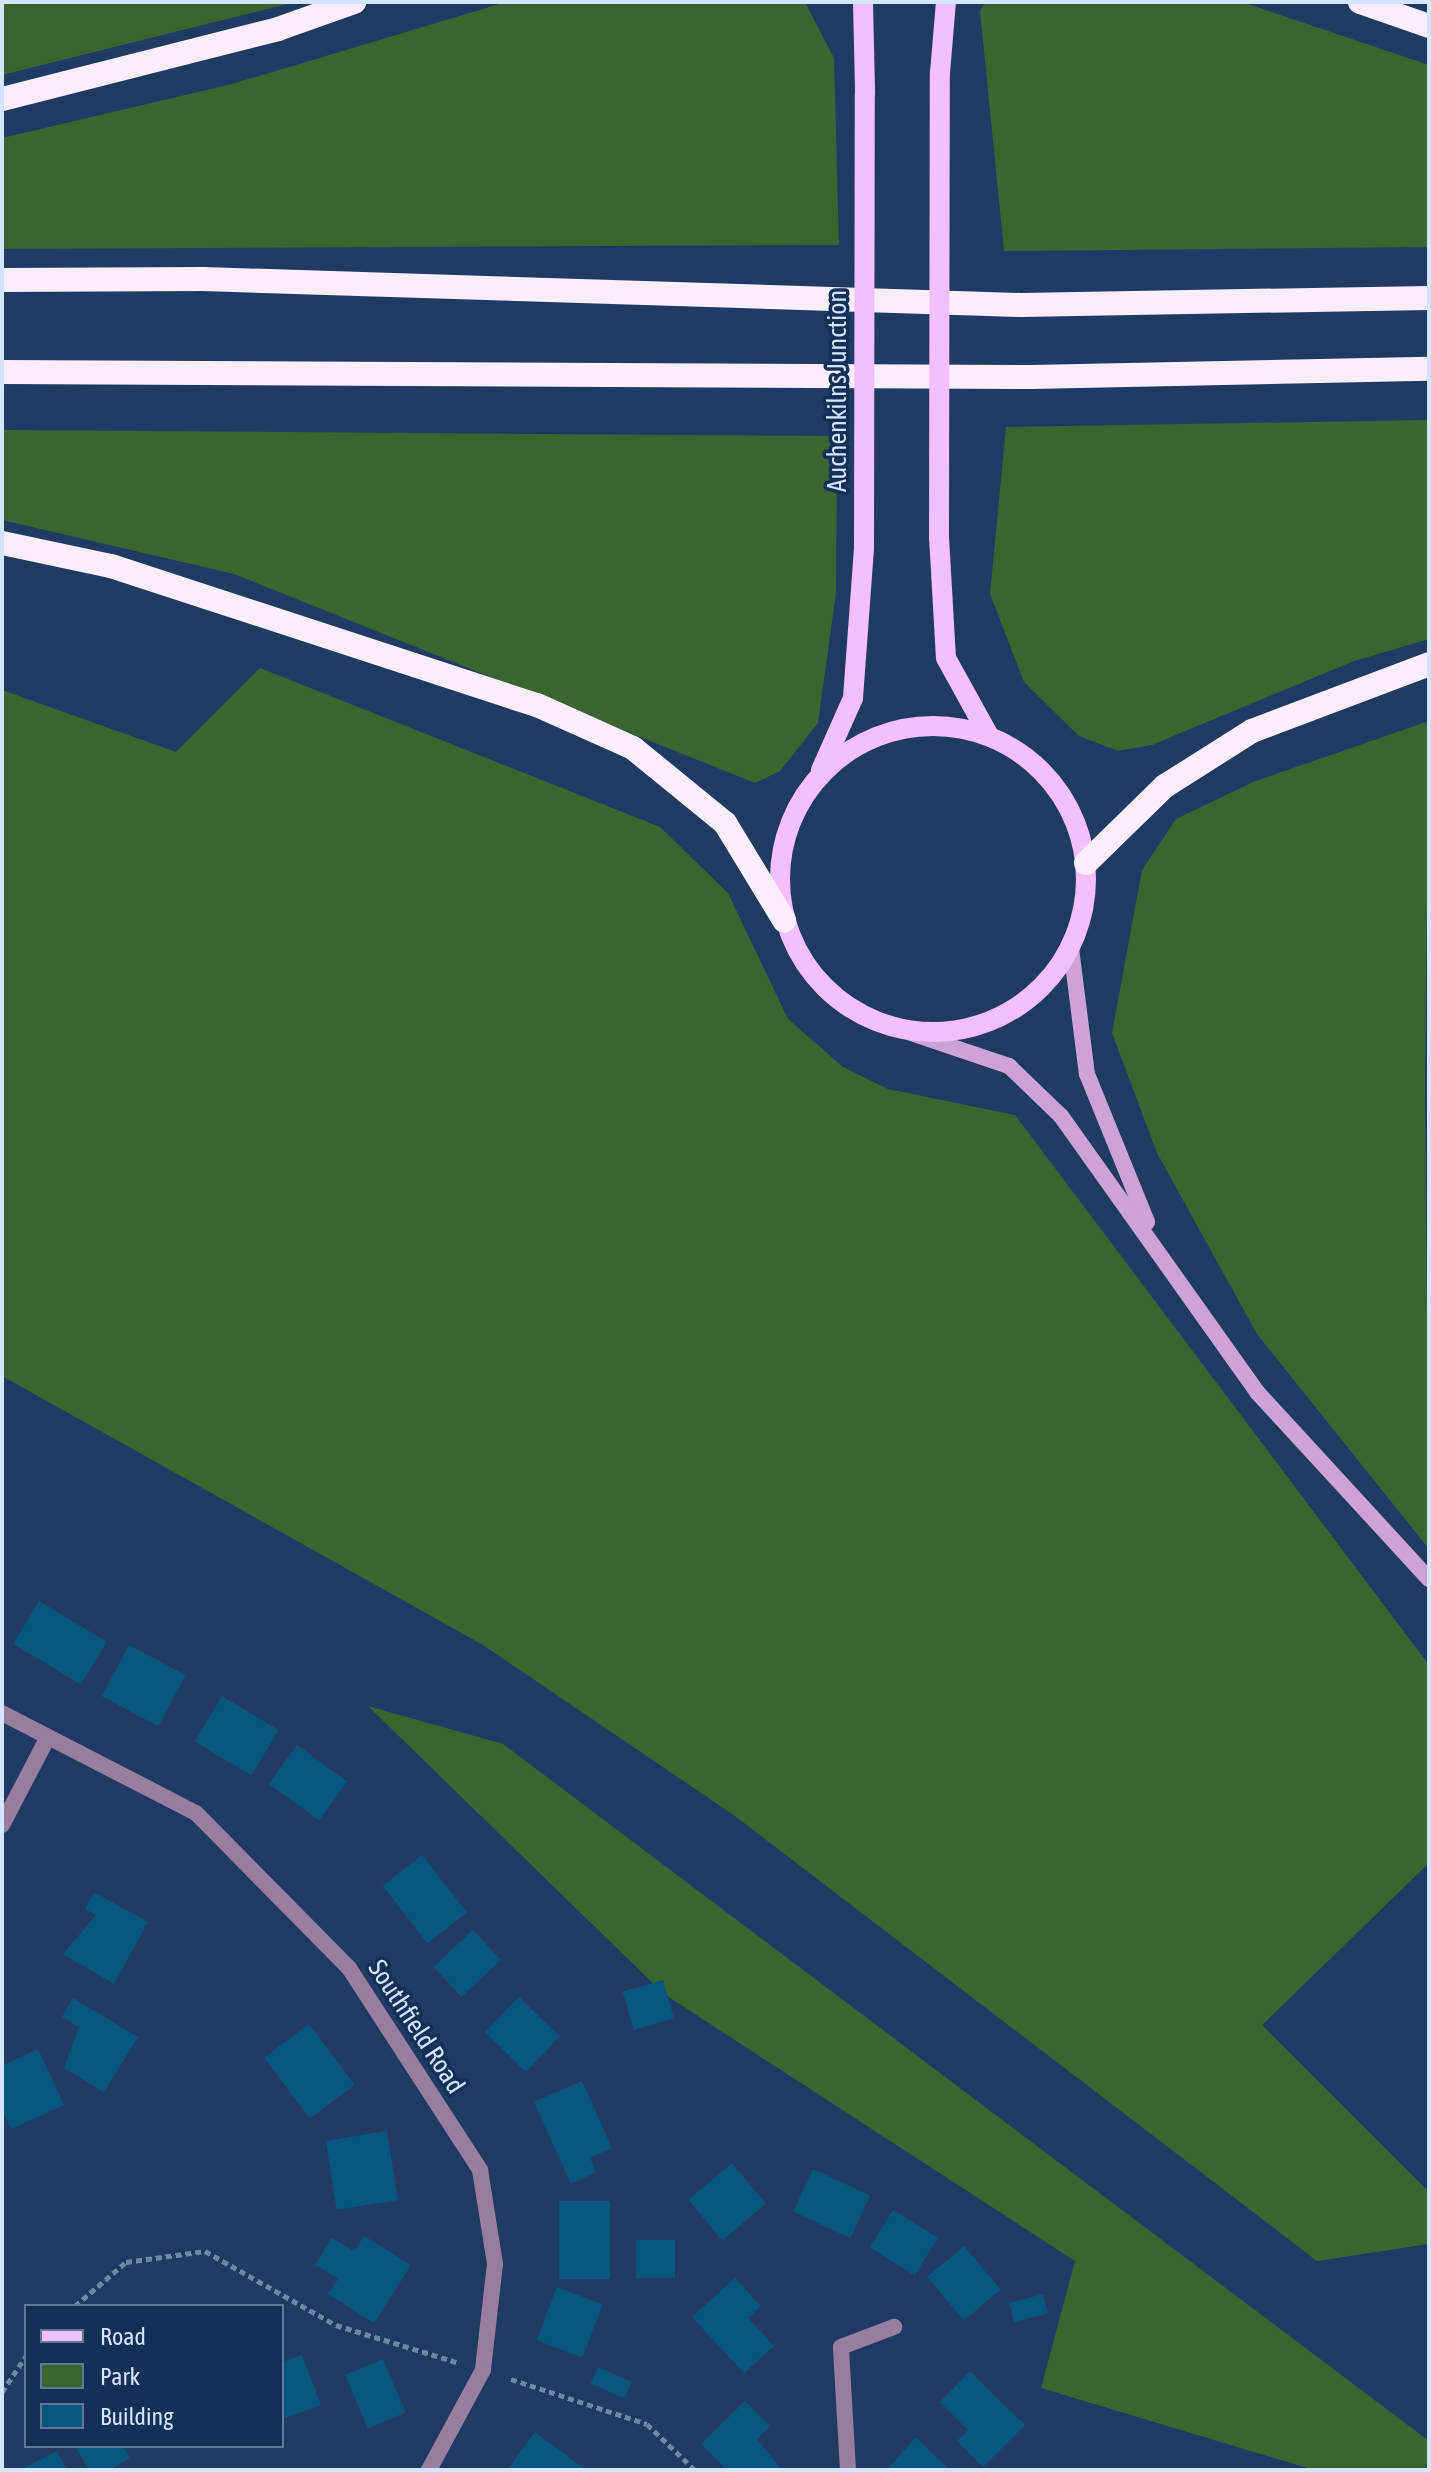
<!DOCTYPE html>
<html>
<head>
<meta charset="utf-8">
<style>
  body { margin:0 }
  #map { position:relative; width:1431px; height:2472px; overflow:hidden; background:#203a64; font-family:"Asap Condensed",sans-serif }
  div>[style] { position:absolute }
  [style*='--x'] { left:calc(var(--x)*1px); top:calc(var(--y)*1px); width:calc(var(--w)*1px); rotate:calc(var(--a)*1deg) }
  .green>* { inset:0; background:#3a6530 }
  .building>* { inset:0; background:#075680; transform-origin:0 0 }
  .path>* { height:5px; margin-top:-2.5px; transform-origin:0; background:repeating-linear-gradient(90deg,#7086a9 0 6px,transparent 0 10px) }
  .street>* { height:16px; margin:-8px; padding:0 8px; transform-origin:8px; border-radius:8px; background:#977e9c }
  .secondary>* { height:16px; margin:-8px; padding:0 8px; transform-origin:8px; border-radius:8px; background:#cba3d4 }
  .primary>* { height:20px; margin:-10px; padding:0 10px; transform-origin:10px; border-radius:10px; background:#f3bffe }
  .primary>.ring { margin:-10px; padding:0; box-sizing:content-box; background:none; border:20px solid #f3bffe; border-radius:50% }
  .highway>* { height:24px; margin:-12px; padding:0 12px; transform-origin:12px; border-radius:12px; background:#faeefd }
  .primary-bridge>* { height:20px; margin:-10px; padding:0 10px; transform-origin:10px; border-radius:10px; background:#f3bffe }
  span { translate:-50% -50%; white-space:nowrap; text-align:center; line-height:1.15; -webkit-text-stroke:7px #162f58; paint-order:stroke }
  .street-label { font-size:26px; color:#d4e5ff }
  .frame { position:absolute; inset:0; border:4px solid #d4e5ff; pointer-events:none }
  .legend { position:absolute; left:24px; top:2304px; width:260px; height:144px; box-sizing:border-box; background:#162f58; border:2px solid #62789b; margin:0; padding:10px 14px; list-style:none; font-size:24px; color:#d4e5ff }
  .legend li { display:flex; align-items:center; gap:16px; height:40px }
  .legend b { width:40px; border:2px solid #62789b }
</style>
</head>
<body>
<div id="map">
  <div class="green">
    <i style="clip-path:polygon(2px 2px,295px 2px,2px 75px)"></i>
    <i style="clip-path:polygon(506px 2px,805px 2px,834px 58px,839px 245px,2px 249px,2px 138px,232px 84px)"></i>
    <i style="clip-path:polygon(985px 2px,1242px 2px,1429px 65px,1429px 247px,1004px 251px,980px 11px)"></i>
    <i style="clip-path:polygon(1429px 420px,1429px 639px,1354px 661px,1152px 745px,1118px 751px,1079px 736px,1024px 682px,990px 594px,1006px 427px)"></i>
    <i style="clip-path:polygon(2px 430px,837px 436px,836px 593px,818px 723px,780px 771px,755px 783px,234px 574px,2px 520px)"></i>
    <i style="clip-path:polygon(260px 668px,660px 827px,728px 893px,788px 1019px,843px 1067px,888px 1089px,1015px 1115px,1429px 1665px,1429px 1863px,1262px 2025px,1429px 2192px,1429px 2244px,1317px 2261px,735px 1816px,483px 1645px,2px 1376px,2px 690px,176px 752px)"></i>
    <i style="clip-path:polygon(1429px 721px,1425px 1085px,1429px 1549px,1257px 1334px,1157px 1153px,1112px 1033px,1142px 870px,1176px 819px,1253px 782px)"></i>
    <i style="clip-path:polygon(368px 1706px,503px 1744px,1429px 2441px,1429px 2470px,1314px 2470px,1041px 2388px,1075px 2261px,664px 1994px)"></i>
  </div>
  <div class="building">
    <i style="left:39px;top:1601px;width:79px;height:50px;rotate:31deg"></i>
    <i style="left:129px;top:1645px;width:64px;height:58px;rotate:28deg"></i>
    <i style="left:222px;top:1696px;width:66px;height:53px;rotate:31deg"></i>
    <i style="left:297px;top:1745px;width:62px;height:48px;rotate:36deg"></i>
    <i style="left:422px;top:1855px;width:73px;height:50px;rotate:52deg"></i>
    <i style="clip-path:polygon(94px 1892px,148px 1922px,114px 1984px,63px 1954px,96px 1915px,85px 1909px)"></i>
    <i style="left:473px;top:1930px;width:41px;height:54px;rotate:47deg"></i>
    <i style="left:663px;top:1980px;width:40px;height:42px;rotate:74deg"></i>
    <i style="left:519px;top:1997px;width:57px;height:49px;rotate:44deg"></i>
    <i style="clip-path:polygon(73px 1998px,138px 2037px,104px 2092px,64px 2068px,79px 2027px,62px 2017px)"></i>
    <i style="left:309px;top:2024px;width:76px;height:56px;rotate:53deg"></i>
    <i style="clip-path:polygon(38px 2049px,64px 2105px,11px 2129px,2px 2109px,2px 2066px)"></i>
    <i style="clip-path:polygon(582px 2081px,612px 2148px,590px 2158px,596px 2172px,571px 2184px,534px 2102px)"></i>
    <i style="left:387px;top:2131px;width:70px;height:62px;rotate:81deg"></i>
    <i style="left:732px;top:2163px;width:53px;height:57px;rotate:50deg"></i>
    <i style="left:813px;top:2169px;width:63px;height:47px;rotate:25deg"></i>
    <i style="left:559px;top:2201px;width:51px;height:78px"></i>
    <i style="left:893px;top:2210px;width:53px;height:44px;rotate:32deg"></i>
    <i style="clip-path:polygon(364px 2236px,411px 2265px,374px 2323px,328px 2294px,338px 2279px,315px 2265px,332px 2238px,354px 2251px)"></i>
    <i style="left:636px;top:2240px;width:39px;height:38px"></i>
    <i style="left:964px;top:2246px;width:57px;height:48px;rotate:50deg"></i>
    <i style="clip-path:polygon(735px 2278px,761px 2306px,748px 2318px,774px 2346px,744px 2373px,692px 2317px)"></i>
    <i style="left:557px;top:2287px;width:49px;height:57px;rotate:21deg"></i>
    <i style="left:1043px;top:2294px;width:20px;height:35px;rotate:75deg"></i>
    <i style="clip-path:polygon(302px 2355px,321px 2405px,282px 2419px,282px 2362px)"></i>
    <i style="left:383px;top:2359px;width:58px;height:41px;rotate:67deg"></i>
    <i style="left:598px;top:2367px;width:37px;height:18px;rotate:24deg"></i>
    <i style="clip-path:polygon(970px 2371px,1025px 2425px,983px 2467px,957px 2441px,968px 2430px,940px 2402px)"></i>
    <i style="clip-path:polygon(745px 2401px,770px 2426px,757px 2439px,782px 2470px,727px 2470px,701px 2444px)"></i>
    <i style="clip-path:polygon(535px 2432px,586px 2470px,507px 2470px)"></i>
    <i style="clip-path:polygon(916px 2437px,950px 2470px,887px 2470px)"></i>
    <i style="clip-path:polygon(75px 2446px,123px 2446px,130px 2458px,109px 2470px,89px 2470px)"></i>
    <i style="clip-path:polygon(57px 2451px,67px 2470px,20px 2470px)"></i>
  </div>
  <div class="path">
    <i style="--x:75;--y:2306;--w:67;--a:-40.8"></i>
    <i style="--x:126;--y:2262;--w:80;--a:-7.9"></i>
    <i style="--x:205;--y:2251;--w:150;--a:29.5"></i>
    <i style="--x:336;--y:2325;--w:126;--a:17.1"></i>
    <i style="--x:511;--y:2379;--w:143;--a:18.3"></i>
    <i style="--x:647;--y:2424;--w:66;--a:43.8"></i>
    <i style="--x:2;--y:2392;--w:43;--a:-56.3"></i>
  </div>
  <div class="street">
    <i style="--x:2;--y:1713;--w:218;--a:27.3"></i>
    <i style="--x:196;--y:1813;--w:218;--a:45.4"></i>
    <i style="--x:349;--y:1968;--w:241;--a:57"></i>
    <i style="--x:480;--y:2170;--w:95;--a:80.9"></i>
    <i style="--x:495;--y:2264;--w:107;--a:96.5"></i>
    <i style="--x:483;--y:2370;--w:114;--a:118.4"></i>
    <i style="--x:2;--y:1825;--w:99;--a:-62.4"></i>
    <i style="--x:848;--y:2470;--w:123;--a:-93.3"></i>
    <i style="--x:841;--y:2347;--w:57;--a:-20.7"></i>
  </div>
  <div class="secondary">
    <i style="--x:1071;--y:948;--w:127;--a:82.8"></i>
    <i style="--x:1087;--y:1074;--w:160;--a:67.9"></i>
    <i style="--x:905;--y:1031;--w:110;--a:18.6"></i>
    <i style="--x:1009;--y:1066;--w:72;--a:43.9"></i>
    <i style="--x:1061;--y:1116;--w:339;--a:54.6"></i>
    <i style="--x:1257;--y:1392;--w:254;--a:47.4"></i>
  </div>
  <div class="primary">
    <i style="--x:863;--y:2;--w:91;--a:88.7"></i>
    <i style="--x:940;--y:73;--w:71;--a:-85.2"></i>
    <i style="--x:939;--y:537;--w:121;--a:86.7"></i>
    <i style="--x:946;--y:658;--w:89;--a:61.1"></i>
    <i class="ring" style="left:780px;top:726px;width:286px;height:286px"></i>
    <i style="--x:821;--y:770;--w:79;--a:-66"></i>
    <i style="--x:853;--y:698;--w:150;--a:-85.8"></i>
  </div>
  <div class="highway">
    <i style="--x:1360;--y:2;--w:73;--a:19.2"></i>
    <i style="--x:2;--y:99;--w:285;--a:-14.2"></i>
    <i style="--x:278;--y:29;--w:81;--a:-19.6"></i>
    <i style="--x:2;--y:280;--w:201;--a:-0.3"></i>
    <i style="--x:203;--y:279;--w:818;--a:1.82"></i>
    <i style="--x:1021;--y:305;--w:408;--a:-1"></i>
    <i style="--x:2;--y:372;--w:1029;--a:0.28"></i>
    <i style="--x:1031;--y:377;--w:398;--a:-1.2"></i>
    <i style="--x:2;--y:543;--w:111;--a:11.9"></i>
    <i style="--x:111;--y:566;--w:448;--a:18.1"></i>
    <i style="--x:537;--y:705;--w:105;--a:24.1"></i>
    <i style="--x:633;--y:748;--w:119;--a:39.2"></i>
    <i style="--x:725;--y:823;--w:114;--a:58.7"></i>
    <i style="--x:1086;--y:863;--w:110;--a:-44.3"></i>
    <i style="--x:1165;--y:786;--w:103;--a:-32.3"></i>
    <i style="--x:1252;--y:731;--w:189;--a:-20.7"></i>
  </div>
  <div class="primary-bridge">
    <i style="--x:939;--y:537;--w:464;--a:-89.9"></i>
    <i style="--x:864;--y:548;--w:455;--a:-89.9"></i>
  </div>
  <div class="street-label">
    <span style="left:838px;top:391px;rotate:-90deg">Auchenkilns Junction</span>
    <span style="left:416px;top:2027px;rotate:57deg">Southfield Road</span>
  </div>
  <div class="frame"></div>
  <ul class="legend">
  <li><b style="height:10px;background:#f3bffe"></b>Road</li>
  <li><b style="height:22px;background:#3a6530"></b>Park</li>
  <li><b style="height:22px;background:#075680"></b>Building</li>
  </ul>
</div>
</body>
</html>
